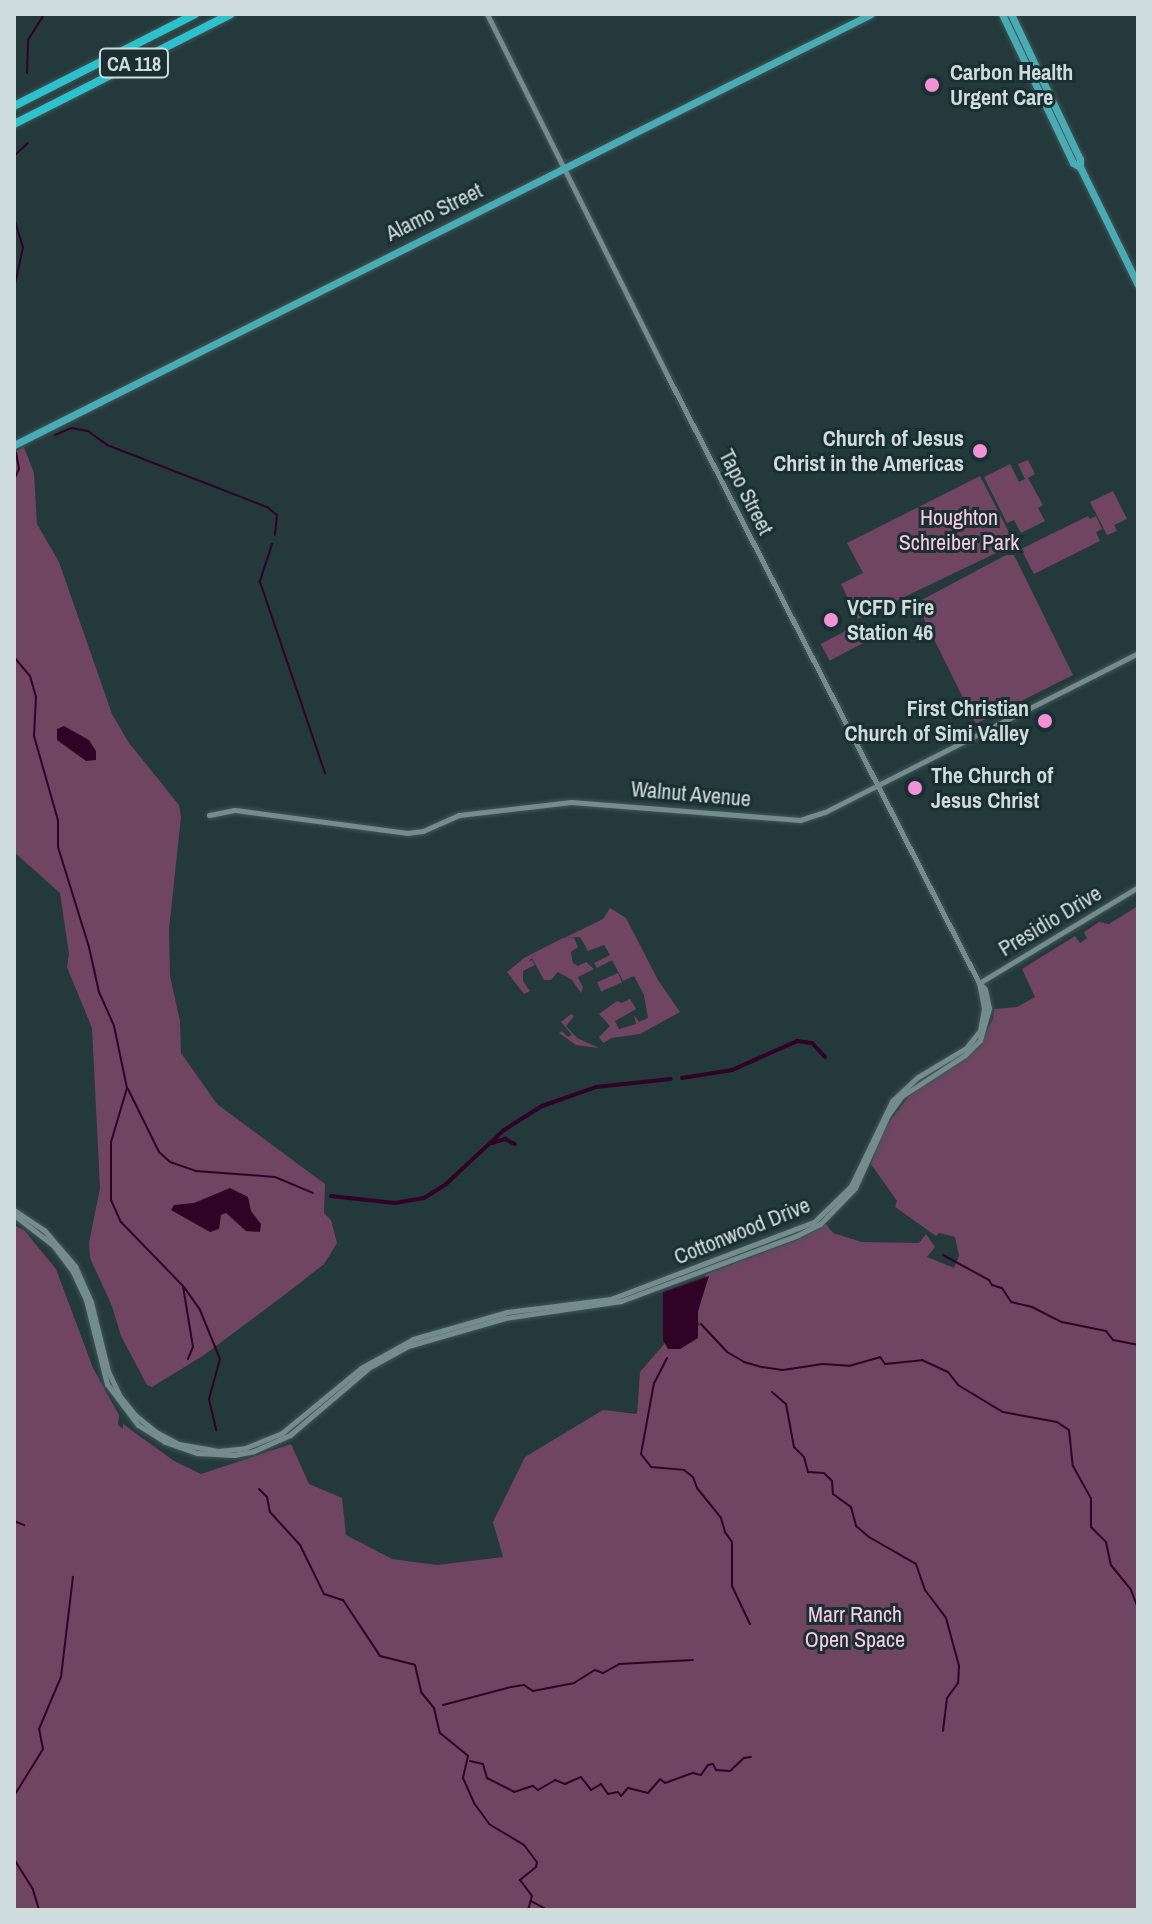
<!DOCTYPE html>
<html>
<head>
<meta charset="utf-8">
<style>
  body { margin:0 }
  #map { position:relative; width:1152px; height:1924px; overflow:hidden; background:#23393b; font-family:"Archivo Narrow",sans-serif }
  div>[style] { position:absolute }
  [style*='--x'] { left:calc(var(--x)*1px); top:calc(var(--y)*1px); width:calc(var(--w)*1px); rotate:calc(var(--a)*1deg) }
  .green>* { inset:0; background:#704562; transform-origin:0 0 }
  .water>* { inset:0; background:#300225 }
  .stream>* { height:2px; margin:-1px; padding:0 1px; transform-origin:1px; border-radius:1px; background:#300225 }
  .canal>* { height:4px; margin:-2px; padding:0 2px; transform-origin:2px; border-radius:2px; background:#300225 }
  .roads { filter:drop-shadow(0 0 2px #415556) drop-shadow(0 0 2px #415556) }
  .minor>* { height:5px; margin:-2.5px; padding:0 2.5px; transform-origin:2.5px; border-radius:2.5px; background:#748c8e }
  .major>* { height:7px; margin:-3.5px; padding:0 3.5px; transform-origin:3.5px; border-radius:3.5px; background:#49acb4 }
  .highway>* { height:8px; margin:-4px; padding:0 4px; transform-origin:4px; border-radius:4px; background:#2dc1cd }
  .dots>* { width:22px; height:22px; translate:-50% -50%; box-sizing:border-box; border:4px solid #192f31; border-radius:50% }
  span { translate:-50% -50%; white-space:nowrap; text-align:center; line-height:1.15; -webkit-text-stroke:6px #192f31; paint-order:stroke }
  .shield-label span { padding:2px 6px; background:#192f31; border:2px solid; border-radius:6px; -webkit-text-stroke-width:0 }
  .shield-label { font-size:20px; color:#cfdcdd; font-weight:700 }
  .poi-label { font-size:22px; color:#cfdcdd; font-weight:700 }
  .left { translate:0 -50%; text-align:left }
  .right { translate:-100% -50%; text-align:right }
  .street-label { font-size:22px; color:#cfdcdd }
  .park-label { font-size:22px; color:#fbc9e9 }
  .frame { position:absolute; inset:0; border:16px solid #cfdcdd; pointer-events:none }
</style>
</head>
<body>
<div id="map">
  <div class="green">
    <i style="clip-path:polygon(24px 447px,34px 473px,37px 524px,59px 562px,112px 714px,129px 743px,179px 805px,181px 817px,169px 929px,170px 976px,180px 1021px,181px 1053px,217px 1104px,325px 1184px,324px 1213px,331px 1220px,337px 1243px,324px 1264px,287px 1293px,204px 1355px,152px 1387px,147px 1385px,121px 1336px,112px 1306px,90px 1258px,89px 1243px,100px 1188px,92px 1028px,67px 967px,69px 954px,60px 893px,14px 852px,14px 452px)"></i>
    <i style="clip-path:polygon(1028px 460px,1035px 474px,1028px 478px,1043px 505px,1038px 508px,1045px 521px,1021px 533px,1014px 520px,1007px 523px,984px 477px,1010px 464px,1019px 482px,1025px 479px,1018px 464px)"></i>
    <i style="clip-path:polygon(980px 476px,1015px 544px,858px 619px,841px 584px,863px 573px,847px 543px)"></i>
    <i style="clip-path:polygon(1113px 491px,1127px 519px,1114px 525px,1117px 531px,1107px 535px,1090px 502px)"></i>
    <i style="clip-path:polygon(1088px 516px,1090px 519px,1096px 516px,1102px 529px,1096px 532px,1100px 541px,1034px 574px,1021px 549px)"></i>
    <i style="clip-path:polygon(1006px 555px,1014px 555px,1073px 675px,976px 724px,916px 603px)"></i>
    <i style="left:864px;top:621px;width:19px;height:49px;rotate:62deg"></i>
    <i style="clip-path:polygon(1138px 906px,1138px 1910px,14px 1910px,14px 1225px,24px 1230px,56px 1269px,93px 1368px,119px 1415px,118px 1425px,123px 1429px,123px 1424px,174px 1461px,201px 1474px,291px 1444px,309px 1484px,342px 1498px,346px 1535px,392px 1559px,437px 1565px,503px 1557px,493px 1522px,525px 1457px,603px 1410px,637px 1414px,640px 1372px,671px 1336px,700px 1325px,697px 1318px,706px 1274px,799px 1239px,826px 1224px,833px 1233px,862px 1242px,919px 1243px,926px 1234px,935px 1247px,927px 1257px,954px 1268px,959px 1256px,955px 1237px,939px 1233px,936px 1236px,895px 1207px,897px 1201px,871px 1164px,886px 1126px,913px 1091px,978px 1048px,993px 1019px,994px 1009px,1017px 1007px,1035px 997px,1022px 969px,1075px 936px,1080px 943px,1087px 938px,1084px 932px,1099px 922px,1109px 924px)"></i>
    <i style="clip-path:polygon(610px 908px,626px 918px,658px 980px,680px 1012px,640px 1034px,612px 1038px,603px 1043px,599px 1037px,610px 1026px,599px 1014px,617px 1001px,622px 1003px,630px 999px,636px 1009px,615px 1021px,619px 1029px,636px 1024px,634px 1015px,639px 1022px,648px 1018px,644px 995px,634px 976px,623px 981px,612px 960px,597px 968px,594px 963px,610px 955px,604px 945px,588px 951px,580px 937px,564px 938px,603px 919px)"></i>
    <i style="clip-path:polygon(563px 938px,574px 938px,578px 947px,571px 952px,573px 963px,578px 966px,586px 962px,594px 969px,578px 977px,583px 988px,581px 993px,572px 980px,558px 972px,551px 980px,544px 980px,532px 958px,528px 962px,532px 960px,535px 965px,523px 971px,523px 981px,530px 991px,524px 994px,507px 972px,524px 958px)"></i>
    <i style="left:618px;top:973px;width:10px;height:23px;rotate:66deg"></i>
    <i style="clip-path:polygon(571px 1014px,574px 1016px,566px 1026px,577px 1038px,599px 1048px,576px 1045px,559px 1033px,562px 1031px,568px 1037px,572px 1035px,561px 1022px)"></i>
  </div>
  <div class="water">
    <i style="clip-path:polygon(64px 726px,89px 740px,96px 751px,96px 760px,86px 761px,57px 740px,57px 729px)"></i>
    <i style="clip-path:polygon(230px 1188px,248px 1197px,251px 1211px,261px 1224px,260px 1232px,246px 1231px,226px 1213px,221px 1215px,219px 1229px,210px 1232px,171px 1210px,174px 1205px,194px 1203px)"></i>
    <i style="clip-path:polygon(709px 1276px,698px 1311px,698px 1338px,680px 1349px,668px 1349px,663px 1340px,663px 1292px)"></i>
  </div>
  <div class="stream">
    <i style="--x:27;--y:73;--w:33;--a:-88"></i>
    <i style="--x:28;--y:40;--w:31;--a:-58"></i>
    <i style="--x:14;--y:156;--w:19;--a:-43"></i>
    <i style="--x:14;--y:218;--w:30;--a:73"></i>
    <i style="--x:23;--y:247;--w:43;--a:102.1"></i>
    <i style="--x:55;--y:435;--w:17;--a:-24"></i>
    <i style="--x:71;--y:428;--w:17;--a:10"></i>
    <i style="--x:88;--y:431;--w:24;--a:36"></i>
    <i style="--x:107;--y:445;--w:172;--a:21.2"></i>
    <i style="--x:267;--y:507;--w:13;--a:39"></i>
    <i style="--x:277;--y:515;--w:20;--a:96"></i>
    <i style="--x:14;--y:480;--w:12;--a:-66"></i>
    <i style="--x:19;--y:469;--w:17;--a:-100"></i>
    <i style="--x:272;--y:544;--w:40;--a:108"></i>
    <i style="--x:260;--y:582;--w:202;--a:71.2"></i>
    <i style="--x:14;--y:657;--w:25;--a:50"></i>
    <i style="--x:30;--y:676;--w:22;--a:74"></i>
    <i style="--x:36;--y:697;--w:39;--a:93"></i>
    <i style="--x:34;--y:736;--w:87;--a:74.1"></i>
    <i style="--x:58;--y:820;--w:27;--a:90"></i>
    <i style="--x:58;--y:847;--w:105;--a:72.8"></i>
    <i style="--x:89;--y:947;--w:46;--a:77.5"></i>
    <i style="--x:99;--y:992;--w:37;--a:66"></i>
    <i style="--x:114;--y:1026;--w:63;--a:78.2"></i>
    <i style="--x:127;--y:1088;--w:56;--a:106.5"></i>
    <i style="--x:111;--y:1142;--w:58;--a:90"></i>
    <i style="--x:111;--y:1200;--w:24;--a:66"></i>
    <i style="--x:121;--y:1222;--w:89;--a:45.9"></i>
    <i style="--x:183;--y:1286;--w:62;--a:80.7"></i>
    <i style="--x:193;--y:1347;--w:13;--a:113"></i>
    <i style="--x:128;--y:1089;--w:70;--a:63.8"></i>
    <i style="--x:159;--y:1152;--w:15;--a:42"></i>
    <i style="--x:170;--y:1162;--w:28;--a:19"></i>
    <i style="--x:196;--y:1171;--w:79;--a:4.3"></i>
    <i style="--x:275;--y:1177;--w:41;--a:22.8"></i>
    <i style="--x:943;--y:1255;--w:52;--a:28.5"></i>
    <i style="--x:989;--y:1280;--w:6;--a:59"></i>
    <i style="--x:992;--y:1285;--w:10;--a:17"></i>
    <i style="--x:1002;--y:1288;--w:17;--a:57"></i>
    <i style="--x:1011;--y:1302;--w:22;--a:13"></i>
    <i style="--x:1032;--y:1307;--w:34;--a:27"></i>
    <i style="--x:1062;--y:1322;--w:45;--a:11.6"></i>
    <i style="--x:1106;--y:1331;--w:11;--a:52"></i>
    <i style="--x:1113;--y:1340;--w:25;--a:11"></i>
    <i style="--x:184;--y:1287;--w:28;--a:55"></i>
    <i style="--x:200;--y:1310;--w:53;--a:67.8"></i>
    <i style="--x:220;--y:1359;--w:41;--a:105.4"></i>
    <i style="--x:209;--y:1399;--w:32;--a:77"></i>
    <i style="--x:701;--y:1324;--w:38;--a:47"></i>
    <i style="--x:727;--y:1352;--w:20;--a:30"></i>
    <i style="--x:744;--y:1362;--w:19;--a:16"></i>
    <i style="--x:762;--y:1367;--w:21;--a:8"></i>
    <i style="--x:783;--y:1370;--w:40;--a:-8.5"></i>
    <i style="--x:823;--y:1364;--w:26;--a:4"></i>
    <i style="--x:849;--y:1366;--w:32;--a:-16"></i>
    <i style="--x:880;--y:1357;--w:9;--a:54"></i>
    <i style="--x:885;--y:1364;--w:37;--a:-6"></i>
    <i style="--x:922;--y:1360;--w:29;--a:25"></i>
    <i style="--x:948;--y:1372;--w:16;--a:52"></i>
    <i style="--x:958;--y:1385;--w:52;--a:31"></i>
    <i style="--x:1003;--y:1412;--w:55;--a:10.5"></i>
    <i style="--x:1057;--y:1422;--w:14;--a:34"></i>
    <i style="--x:1069;--y:1430;--w:36;--a:84"></i>
    <i style="--x:1073;--y:1466;--w:37;--a:61"></i>
    <i style="--x:1091;--y:1498;--w:29;--a:90"></i>
    <i style="--x:1091;--y:1527;--w:21;--a:45"></i>
    <i style="--x:1106;--y:1542;--w:24;--a:78"></i>
    <i style="--x:1111;--y:1565;--w:32;--a:51"></i>
    <i style="--x:1131;--y:1590;--w:19;--a:69"></i>
    <i style="--x:667;--y:1358;--w:28;--a:117"></i>
    <i style="--x:654;--y:1383;--w:72;--a:100.4"></i>
    <i style="--x:641;--y:1454;--w:16;--a:52"></i>
    <i style="--x:651;--y:1467;--w:33;--a:5"></i>
    <i style="--x:684;--y:1470;--w:11;--a:38"></i>
    <i style="--x:693;--y:1477;--w:12;--a:70"></i>
    <i style="--x:697;--y:1488;--w:38;--a:51"></i>
    <i style="--x:721;--y:1518;--w:15;--a:74"></i>
    <i style="--x:725;--y:1532;--w:12;--a:55"></i>
    <i style="--x:732;--y:1542;--w:44;--a:90"></i>
    <i style="--x:732;--y:1586;--w:42;--a:64.7"></i>
    <i style="--x:772;--y:1392;--w:18;--a:41"></i>
    <i style="--x:786;--y:1404;--w:44;--a:79.5"></i>
    <i style="--x:794;--y:1447;--w:14;--a:45"></i>
    <i style="--x:804;--y:1457;--w:16;--a:75"></i>
    <i style="--x:808;--y:1472;--w:16;--a:4"></i>
    <i style="--x:824;--y:1473;--w:11;--a:45"></i>
    <i style="--x:832;--y:1481;--w:13;--a:86"></i>
    <i style="--x:833;--y:1494;--w:22;--a:36"></i>
    <i style="--x:851;--y:1507;--w:20;--a:75"></i>
    <i style="--x:856;--y:1526;--w:17;--a:40"></i>
    <i style="--x:869;--y:1537;--w:54;--a:29.9"></i>
    <i style="--x:916;--y:1564;--w:28;--a:71"></i>
    <i style="--x:925;--y:1590;--w:35;--a:53"></i>
    <i style="--x:946;--y:1618;--w:50;--a:74.8"></i>
    <i style="--x:959;--y:1666;--w:17;--a:93"></i>
    <i style="--x:958;--y:1683;--w:19;--a:126"></i>
    <i style="--x:947;--y:1698;--w:33;--a:97"></i>
    <i style="--x:259;--y:1489;--w:11;--a:45"></i>
    <i style="--x:267;--y:1497;--w:15;--a:79"></i>
    <i style="--x:270;--y:1512;--w:45;--a:47.7"></i>
    <i style="--x:300;--y:1545;--w:55;--a:63.9"></i>
    <i style="--x:324;--y:1594;--w:20;--a:18"></i>
    <i style="--x:343;--y:1600;--w:67;--a:56.5"></i>
    <i style="--x:380;--y:1656;--w:36;--a:14"></i>
    <i style="--x:415;--y:1665;--w:28;--a:77"></i>
    <i style="--x:421;--y:1692;--w:21;--a:51"></i>
    <i style="--x:434;--y:1708;--w:26;--a:77"></i>
    <i style="--x:440;--y:1733;--w:36;--a:39"></i>
    <i style="--x:468;--y:1756;--w:23;--a:103"></i>
    <i style="--x:463;--y:1778;--w:27;--a:66"></i>
    <i style="--x:474;--y:1803;--w:26;--a:54"></i>
    <i style="--x:489;--y:1824;--w:41;--a:31"></i>
    <i style="--x:524;--y:1845;--w:21;--a:53"></i>
    <i style="--x:537;--y:1862;--w:5;--a:101"></i>
    <i style="--x:536;--y:1867;--w:21;--a:141"></i>
    <i style="--x:520;--y:1880;--w:20;--a:53"></i>
    <i style="--x:532;--y:1896;--w:15;--a:106"></i>
    <i style="--x:14;--y:1521;--w:11;--a:22"></i>
    <i style="--x:443;--y:1705;--w:70;--a:-14.8"></i>
    <i style="--x:511;--y:1687;--w:13;--a:-9"></i>
    <i style="--x:524;--y:1685;--w:11;--a:34"></i>
    <i style="--x:533;--y:1691;--w:42;--a:-11"></i>
    <i style="--x:574;--y:1683;--w:25;--a:-32"></i>
    <i style="--x:595;--y:1670;--w:9;--a:21"></i>
    <i style="--x:603;--y:1673;--w:18;--a:-29"></i>
    <i style="--x:619;--y:1664;--w:74;--a:-3.1"></i>
    <i style="--x:470;--y:1761;--w:13;--a:13"></i>
    <i style="--x:483;--y:1764;--w:15;--a:74"></i>
    <i style="--x:487;--y:1778;--w:30;--a:27"></i>
    <i style="--x:514;--y:1792;--w:20;--a:-18"></i>
    <i style="--x:533;--y:1786;--w:6;--a:39"></i>
    <i style="--x:538;--y:1790;--w:20;--a:-30"></i>
    <i style="--x:555;--y:1780;--w:11;--a:22"></i>
    <i style="--x:565;--y:1784;--w:17;--a:-24"></i>
    <i style="--x:581;--y:1777;--w:16;--a:52"></i>
    <i style="--x:591;--y:1790;--w:12;--a:-31"></i>
    <i style="--x:601;--y:1784;--w:12;--a:55"></i>
    <i style="--x:608;--y:1794;--w:10;--a:-11"></i>
    <i style="--x:618;--y:1792;--w:5;--a:53"></i>
    <i style="--x:621;--y:1796;--w:11;--a:-49"></i>
    <i style="--x:628;--y:1788;--w:21;--a:14"></i>
    <i style="--x:648;--y:1793;--w:18;--a:-49"></i>
    <i style="--x:660;--y:1779;--w:6;--a:39"></i>
    <i style="--x:665;--y:1783;--w:30;--a:-20"></i>
    <i style="--x:693;--y:1773;--w:8;--a:14"></i>
    <i style="--x:701;--y:1775;--w:12;--a:-55"></i>
    <i style="--x:708;--y:1765;--w:5;--a:-11"></i>
    <i style="--x:713;--y:1764;--w:7;--a:63"></i>
    <i style="--x:716;--y:1770;--w:14;--a:4"></i>
    <i style="--x:730;--y:1771;--w:19;--a:-43"></i>
    <i style="--x:744;--y:1758;--w:7;--a:-8"></i>
    <i style="--x:14;--y:1796;--w:55;--a:-58.3"></i>
    <i style="--x:43;--y:1749;--w:20;--a:-101"></i>
    <i style="--x:39;--y:1729;--w:56;--a:-67.1"></i>
    <i style="--x:61;--y:1677;--w:101;--a:-83.2"></i>
    <i style="--x:14;--y:1803;--w:37;--a:90"></i>
    <i style="--x:14;--y:1859;--w:36;--a:58"></i>
    <i style="--x:33;--y:1890;--w:21;--a:73"></i>
    <i style="--x:531;--y:1901;--w:18;--a:29"></i>
  </div>
  <div class="canal">
    <i style="--x:682;--y:1078;--w:51;--a:-9.1"></i>
    <i style="--x:732;--y:1070;--w:71;--a:-24"></i>
    <i style="--x:797;--y:1041;--w:15;--a:8"></i>
    <i style="--x:812;--y:1043;--w:19;--a:47"></i>
    <i style="--x:492;--y:1143;--w:14;--a:-17"></i>
    <i style="--x:505;--y:1139;--w:11;--a:27"></i>
    <i style="--x:331;--y:1196;--w:64;--a:6.2"></i>
    <i style="--x:395;--y:1203;--w:29;--a:-10"></i>
    <i style="--x:424;--y:1198;--w:26;--a:-32"></i>
    <i style="--x:446;--y:1184;--w:79;--a:-43"></i>
    <i style="--x:504;--y:1130;--w:45;--a:-32.3"></i>
    <i style="--x:542;--y:1106;--w:57;--a:-19.4"></i>
    <i style="--x:596;--y:1087;--w:75;--a:-6.1"></i>
  </div>
  <div class="roads">
    <div class="minor">
      <i style="--x:209;--y:815;--w:26;--a:-11"></i>
      <i style="--x:235;--y:810;--w:174;--a:7.6"></i>
      <i style="--x:407;--y:833;--w:16;--a:-7"></i>
      <i style="--x:423;--y:831;--w:39;--a:-24"></i>
      <i style="--x:459;--y:815;--w:113;--a:-6.6"></i>
      <i style="--x:571;--y:802;--w:230;--a:4.5"></i>
      <i style="--x:800;--y:820;--w:26;--a:-18"></i>
      <i style="--x:825;--y:812;--w:351;--a:-26.9"></i>
      <i style="--x:979;--y:983;--w:186;--a:-31.1"></i>
      <i style="--x:14;--y:1210;--w:36;--a:34"></i>
      <i style="--x:44;--y:1230;--w:48;--a:49.3"></i>
      <i style="--x:75;--y:1266;--w:39;--a:66"></i>
      <i style="--x:91;--y:1302;--w:71;--a:76.2"></i>
      <i style="--x:108;--y:1371;--w:26;--a:65"></i>
      <i style="--x:119;--y:1395;--w:26;--a:51"></i>
      <i style="--x:135;--y:1415;--w:27;--a:39"></i>
      <i style="--x:156;--y:1432;--w:26;--a:28"></i>
      <i style="--x:179;--y:1444;--w:40;--a:10"></i>
      <i style="--x:218;--y:1451;--w:27;--a:-6"></i>
      <i style="--x:245;--y:1448;--w:40;--a:-22"></i>
      <i style="--x:282;--y:1433;--w:102;--a:-39.4"></i>
      <i style="--x:361;--y:1368;--w:60;--a:-29.1"></i>
      <i style="--x:413;--y:1339;--w:98;--a:-16"></i>
      <i style="--x:507;--y:1312;--w:105;--a:-7.1"></i>
      <i style="--x:611;--y:1299;--w:217;--a:-20.8"></i>
      <i style="--x:814;--y:1222;--w:52;--a:-44.2"></i>
      <i style="--x:851;--y:1186;--w:94;--a:-64.2"></i>
      <i style="--x:892;--y:1101;--w:35;--a:-43"></i>
      <i style="--x:918;--y:1077;--w:56;--a:-31.1"></i>
      <i style="--x:966;--y:1048;--w:22;--a:-51"></i>
      <i style="--x:980;--y:1031;--w:23;--a:-80"></i>
      <i style="--x:984;--y:1008;--w:25;--a:-101"></i>
      <i style="--x:979;--y:983;--w:683;--a:-117.16"></i>
      <i style="--x:667;--y:375;--w:403;--a:-116.5"></i>
      <i style="--x:14;--y:1215;--w:49;--a:37.6"></i>
      <i style="--x:53;--y:1245;--w:34;--a:53"></i>
      <i style="--x:73;--y:1272;--w:31;--a:65"></i>
      <i style="--x:86;--y:1300;--w:87;--a:76"></i>
      <i style="--x:107;--y:1384;--w:51;--a:52.9"></i>
      <i style="--x:138;--y:1425;--w:32;--a:32"></i>
      <i style="--x:165;--y:1442;--w:34;--a:19"></i>
      <i style="--x:197;--y:1453;--w:37;--a:3"></i>
      <i style="--x:234;--y:1455;--w:20;--a:-11"></i>
      <i style="--x:254;--y:1451;--w:39;--a:-24"></i>
      <i style="--x:290;--y:1435;--w:105;--a:-40.4"></i>
      <i style="--x:370;--y:1367;--w:43;--a:-28.9"></i>
      <i style="--x:408;--y:1346;--w:101;--a:-16.1"></i>
      <i style="--x:505;--y:1318;--w:117;--a:-8.3"></i>
      <i style="--x:621;--y:1301;--w:189;--a:-20.4"></i>
      <i style="--x:798;--y:1235;--w:25;--a:-27"></i>
      <i style="--x:820;--y:1224;--w:50;--a:-45.8"></i>
      <i style="--x:855;--y:1188;--w:80;--a:-65.7"></i>
      <i style="--x:888;--y:1115;--w:24;--a:-54"></i>
      <i style="--x:902;--y:1096;--w:75;--a:-33.1"></i>
      <i style="--x:965;--y:1055;--w:21;--a:-45"></i>
      <i style="--x:980;--y:1040;--w:33;--a:-74"></i>
      <i style="--x:989;--y:1008;--w:19;--a:-102"></i>
      <i style="--x:985;--y:989;--w:7;--a:-135"></i>
    </div>
    <div class="major">
      <i style="--x:1002;--y:14;--w:165;--a:64.5"></i>
      <i style="--x:1073;--y:163;--w:8;--a:30"></i>
      <i style="--x:1080;--y:167;--w:131;--a:63.8"></i>
      <i style="--x:1011;--y:14;--w:161;--a:64.6"></i>
      <i style="--x:1080;--y:159;--w:8;--a:90"></i>
      <i style="--x:14;--y:445;--w:959;--a:-26.7"></i>
    </div>
    <div class="highway">
      <i style="--x:14;--y:106;--w:203;--a:-26.9"></i>
      <i style="--x:14;--y:124;--w:243;--a:-26.9"></i>
    </div>
  </div>
  <div class="dots">
    <i style="left:932px;top:85px;background:#f391d5"></i>
    <i style="left:980px;top:451px;background:#f391d5"></i>
    <i style="left:831px;top:620px;background:#f391d5"></i>
    <i style="left:1045px;top:721px;background:#f391d5"></i>
    <i style="left:915px;top:788px;background:#f391d5"></i>
  </div>
  <div class="shield-label">
    <span style="left:134px;top:63px">CA 118</span>
  </div>
  <div class="poi-label">
    <span class="left" style="left:950px;top:85px">Carbon Health<br>Urgent Care</span>
    <span class="right" style="left:964px;top:451px">Church of Jesus<br>Christ in the Americas</span>
    <span class="left" style="left:847px;top:620px">VCFD Fire<br>Station 46</span>
    <span class="right" style="left:1029px;top:721px">First Christian<br>Church of Simi Valley</span>
    <span class="left" style="left:931px;top:788px">The Church of<br>Jesus Christ</span>
  </div>
  <div class="street-label">
    <span style="left:434px;top:212px;rotate:-26deg">Alamo Street</span>
    <span style="left:746px;top:492px;rotate:63deg">Tapo Street</span>
    <span style="left:691px;top:794px;rotate:5deg">Walnut Avenue</span>
    <span style="left:1050px;top:921px;rotate:-31deg">Presidio Drive</span>
    <span style="left:742px;top:1231px;rotate:-22deg">Cottonwood Drive</span>
  </div>
  <div class="park-label">
    <span style="left:959px;top:530px">Houghton<br>Schreiber Park</span>
    <span style="left:855px;top:1627px">Marr Ranch<br>Open Space</span>
  </div>
  <div class="frame"></div>
</div>
</body>
</html>
